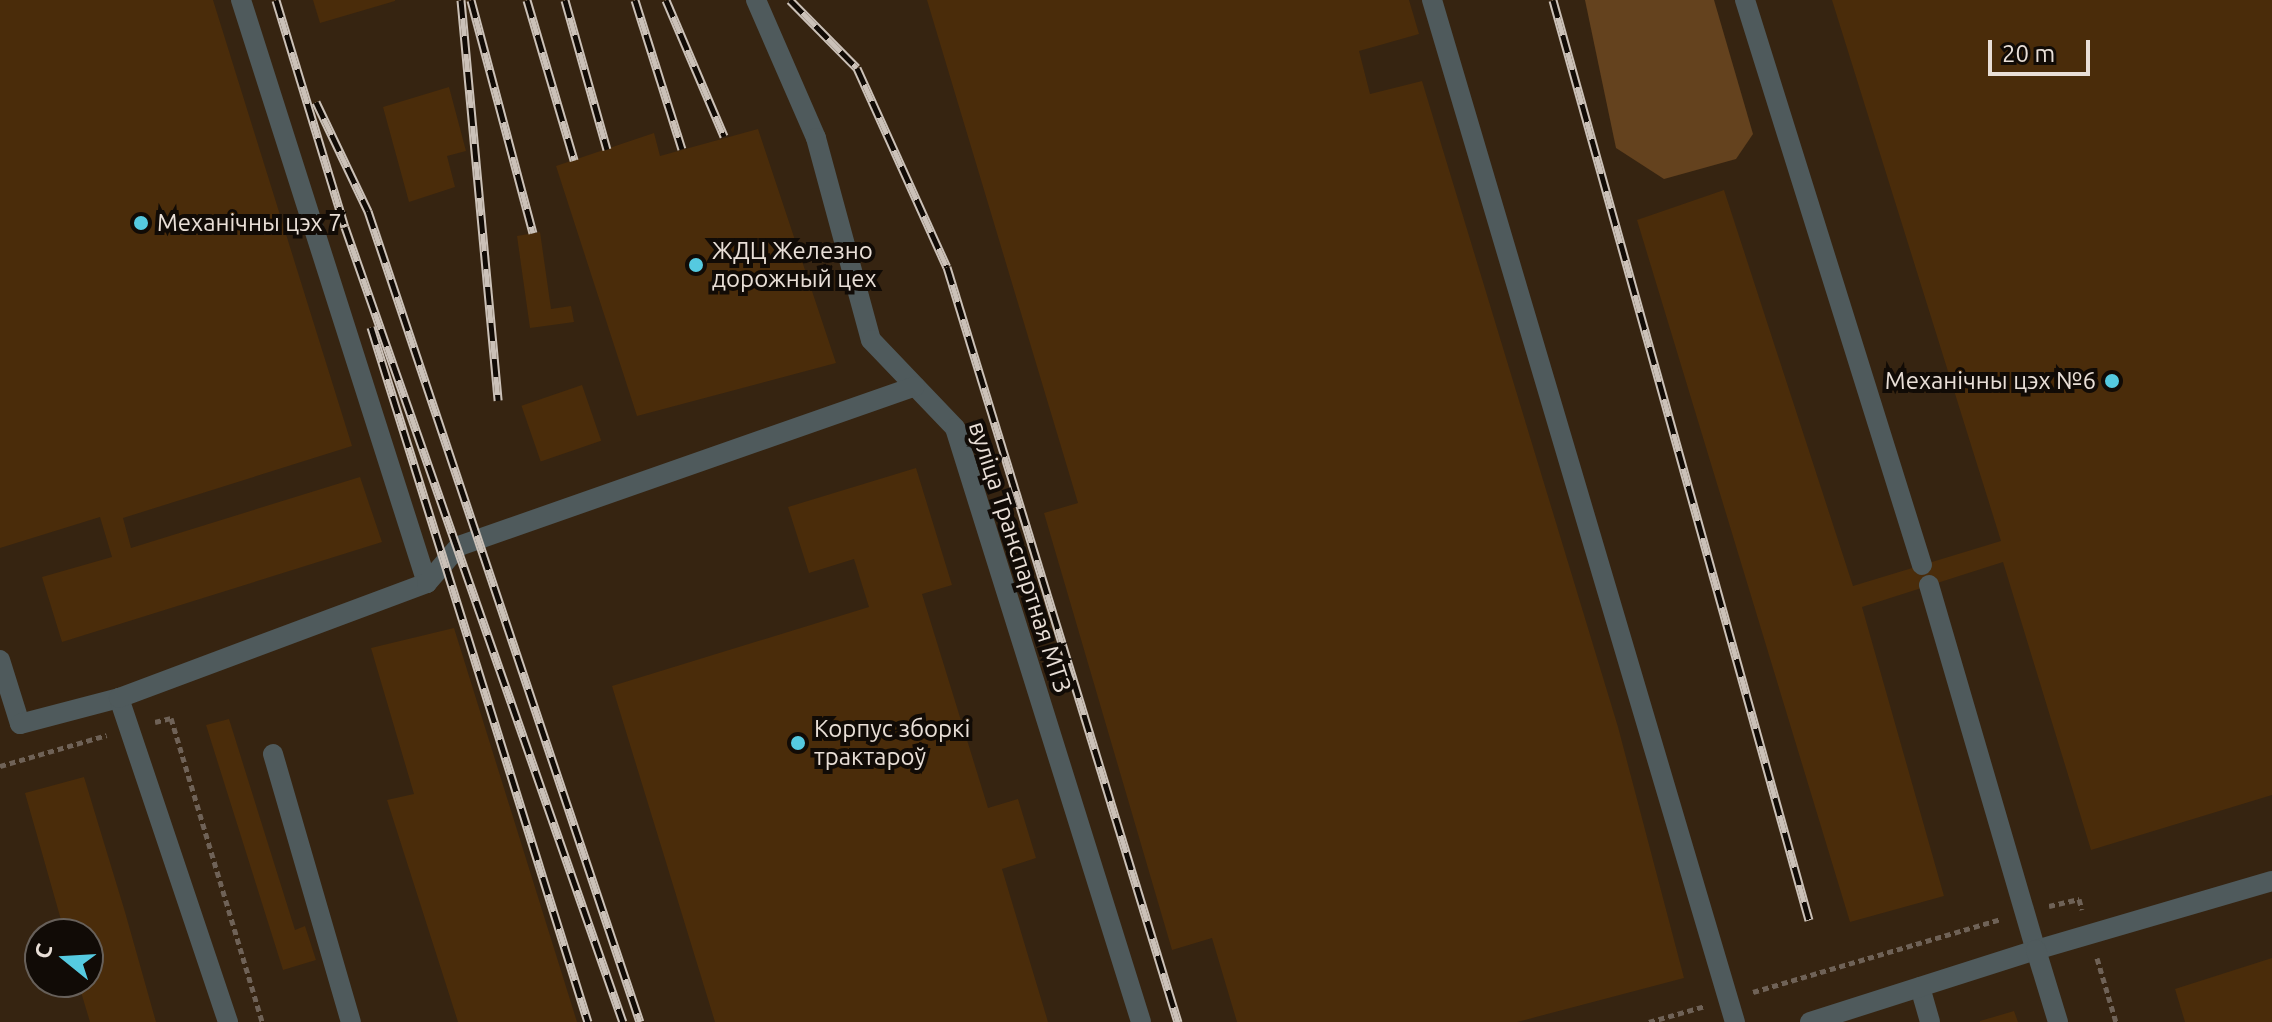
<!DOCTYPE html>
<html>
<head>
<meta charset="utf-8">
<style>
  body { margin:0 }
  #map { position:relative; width:2272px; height:1022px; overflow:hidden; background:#2e2013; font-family:Ubuntu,sans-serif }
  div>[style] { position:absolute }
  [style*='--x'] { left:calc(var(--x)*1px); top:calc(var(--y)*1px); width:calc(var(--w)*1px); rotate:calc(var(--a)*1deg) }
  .built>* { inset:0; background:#362411 }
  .green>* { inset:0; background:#64421e }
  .building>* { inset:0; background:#4a2c0a; transform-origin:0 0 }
  .path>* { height:5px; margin-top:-2.5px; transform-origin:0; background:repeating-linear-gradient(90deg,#6f6257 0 6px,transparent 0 10px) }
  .lane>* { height:20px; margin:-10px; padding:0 10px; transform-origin:10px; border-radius:10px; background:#4f5a5c }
  .rail>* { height:9px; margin-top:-4.5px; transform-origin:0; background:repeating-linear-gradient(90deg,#110b06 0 18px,#cbc1b8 0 36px); box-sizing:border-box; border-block:2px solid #cbc1b8 }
  .dots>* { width:22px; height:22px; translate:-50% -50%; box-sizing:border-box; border:4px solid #110b06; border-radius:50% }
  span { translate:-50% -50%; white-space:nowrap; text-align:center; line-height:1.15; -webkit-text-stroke:8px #110b06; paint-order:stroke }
  .poi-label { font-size:24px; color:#e9dfd7 }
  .left { translate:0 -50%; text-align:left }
  .right { translate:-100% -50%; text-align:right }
  .street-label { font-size:24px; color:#e9dfd7 }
  .north { position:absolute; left:24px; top:918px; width:80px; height:80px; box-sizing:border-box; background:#110b06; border:2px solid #67605a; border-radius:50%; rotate:288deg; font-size:22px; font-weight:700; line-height:32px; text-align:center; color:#e9dfd7 }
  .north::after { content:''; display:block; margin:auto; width:28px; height:36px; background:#55cae0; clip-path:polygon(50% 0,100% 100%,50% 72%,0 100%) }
  .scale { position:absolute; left:1988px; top:40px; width:102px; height:36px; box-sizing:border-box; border:4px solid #e9dfd7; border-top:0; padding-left:10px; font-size:24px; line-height:28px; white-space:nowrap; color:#e9dfd7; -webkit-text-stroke:6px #110b06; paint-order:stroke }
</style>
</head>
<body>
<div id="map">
  <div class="built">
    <i style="clip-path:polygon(evenodd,0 0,2272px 0,2272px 1022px,0 1022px,0 0,40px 934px,88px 934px,88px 982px,40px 982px,40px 934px)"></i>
  </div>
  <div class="green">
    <i style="clip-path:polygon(1585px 0,1714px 0,1753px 134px,1736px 159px,1664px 179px,1616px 148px)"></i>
  </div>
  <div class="building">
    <i style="clip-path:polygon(0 0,213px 0,352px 446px,123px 518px,131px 548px,360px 477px,382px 542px,62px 642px,42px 577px,112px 557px,100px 517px,0 548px)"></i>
    <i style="clip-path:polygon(313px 0,395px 0,395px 1px,320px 23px)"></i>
    <i style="clip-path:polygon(927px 0,1409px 0,1419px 34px,1359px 51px,1370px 94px,1422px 81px,1618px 727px,1684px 978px,1517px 1022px,1237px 1022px,1212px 938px,1172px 950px,1044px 513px,1078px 503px)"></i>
    <i style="clip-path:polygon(1832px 0,2272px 0,2272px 795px,2091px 850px,2003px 562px,1862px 607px,1944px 896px,1850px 922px,1637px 220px,1724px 190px,1853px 586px,2001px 541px)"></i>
    <i style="clip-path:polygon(449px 87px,466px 151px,447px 156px,455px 187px,409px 202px,383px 107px)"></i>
    <i style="clip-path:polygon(758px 129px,836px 363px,637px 416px,556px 166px,654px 133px,660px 156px)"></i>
    <i style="clip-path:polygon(540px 232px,551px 309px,571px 306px,574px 322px,530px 328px,517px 236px)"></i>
    <i style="left:582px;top:385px;width:59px;height:64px;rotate:71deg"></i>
    <i style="clip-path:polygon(916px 468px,952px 585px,922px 594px,988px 808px,1018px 799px,1036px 858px,1002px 869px,1048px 1022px,715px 1022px,612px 686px,869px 607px,854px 559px,809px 573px,788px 507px)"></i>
    <i style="clip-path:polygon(454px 628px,577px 1022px,458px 1022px,387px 800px,414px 794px,371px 648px)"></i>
    <i style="clip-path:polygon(229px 719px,295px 930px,305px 926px,316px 960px,283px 970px,206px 725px)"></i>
    <i style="clip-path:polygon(84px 777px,125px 912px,156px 1022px,90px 1022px,78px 982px,88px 982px,88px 934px,65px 934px,25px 793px)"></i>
    <i style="clip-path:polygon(2272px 958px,2272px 1022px,2185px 1022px,2175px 989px)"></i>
    <i style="clip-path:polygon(2014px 1011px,2018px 1022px,1980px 1022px,1980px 1021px)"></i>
  </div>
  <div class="path">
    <i style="--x:155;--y:722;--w:16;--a:-14"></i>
    <i style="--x:171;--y:718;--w:317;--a:73.3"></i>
    <i style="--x:0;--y:766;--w:111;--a:-16.2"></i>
    <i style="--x:2049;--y:906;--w:31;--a:-13"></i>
    <i style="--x:2079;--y:899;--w:11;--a:75"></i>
    <i style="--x:2097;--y:958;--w:67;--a:73.5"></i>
    <i style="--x:1753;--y:992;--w:259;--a:-16.4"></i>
    <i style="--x:1649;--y:1022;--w:58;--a:-15.9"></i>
  </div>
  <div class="lane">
    <i style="--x:241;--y:0;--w:612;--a:72.31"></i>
    <i style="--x:756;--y:0;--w:150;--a:66.5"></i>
    <i style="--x:816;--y:138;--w:209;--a:74.8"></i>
    <i style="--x:871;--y:340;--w:122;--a:46.3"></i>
    <i style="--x:955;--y:428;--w:622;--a:72.61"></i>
    <i style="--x:1432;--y:0;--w:1066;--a:73.49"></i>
    <i style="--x:1745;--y:0;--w:592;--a:72.61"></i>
    <i style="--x:1929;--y:585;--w:380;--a:73.7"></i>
    <i style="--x:2036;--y:950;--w:246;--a:-16.3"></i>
    <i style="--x:0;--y:660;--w:67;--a:72.6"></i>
    <i style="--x:20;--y:724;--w:102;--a:-14.7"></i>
    <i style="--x:273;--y:754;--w:279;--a:73.8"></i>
    <i style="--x:1920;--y:987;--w:36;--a:74"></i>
    <i style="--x:228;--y:1022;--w:342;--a:-108.6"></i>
    <i style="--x:119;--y:698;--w:329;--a:-20.5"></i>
    <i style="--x:427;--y:583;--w:49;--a:-49.1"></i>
    <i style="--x:459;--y:546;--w:483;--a:-19.3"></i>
    <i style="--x:1810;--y:1022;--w:237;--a:-17.7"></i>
    <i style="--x:2036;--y:950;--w:75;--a:73"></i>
  </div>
  <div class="rail">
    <i style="--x:276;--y:0;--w:237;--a:73.1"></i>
    <i style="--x:345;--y:227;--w:842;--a:70.73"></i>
    <i style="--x:461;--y:0;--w:402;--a:84.7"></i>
    <i style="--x:471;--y:0;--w:241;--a:75.1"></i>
    <i style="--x:527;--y:0;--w:167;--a:73.6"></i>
    <i style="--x:565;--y:0;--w:155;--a:74.3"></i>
    <i style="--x:635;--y:0;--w:156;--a:72.5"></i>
    <i style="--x:666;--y:0;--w:148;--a:66.9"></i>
    <i style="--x:790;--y:0;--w:95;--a:45.4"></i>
    <i style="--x:857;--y:68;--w:218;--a:65.7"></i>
    <i style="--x:947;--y:267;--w:790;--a:72.99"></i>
    <i style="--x:1553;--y:0;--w:955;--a:74.45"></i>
    <i style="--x:316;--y:102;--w:121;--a:64.5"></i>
    <i style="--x:368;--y:211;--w:855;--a:71.46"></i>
    <i style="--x:371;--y:327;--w:728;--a:72.66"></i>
  </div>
  <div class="dots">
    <i style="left:141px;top:223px;background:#55cae0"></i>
    <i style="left:696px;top:265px;background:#55cae0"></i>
    <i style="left:2112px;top:381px;background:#55cae0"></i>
    <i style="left:798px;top:743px;background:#55cae0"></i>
  </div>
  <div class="poi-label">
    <span class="left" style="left:157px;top:223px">Механічны цэх 7</span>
    <span class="left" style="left:712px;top:265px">ЖДЦ Железно<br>дорожный цех</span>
    <span class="right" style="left:2096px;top:381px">Механічны цэх №6</span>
    <span class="left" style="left:814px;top:743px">Корпус зборкі<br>трактароў</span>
  </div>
  <div class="street-label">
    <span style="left:1020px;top:557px;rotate:72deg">вуліца Транспартная МТЗ</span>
  </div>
  <div class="north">С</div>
  <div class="scale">20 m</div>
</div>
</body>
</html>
